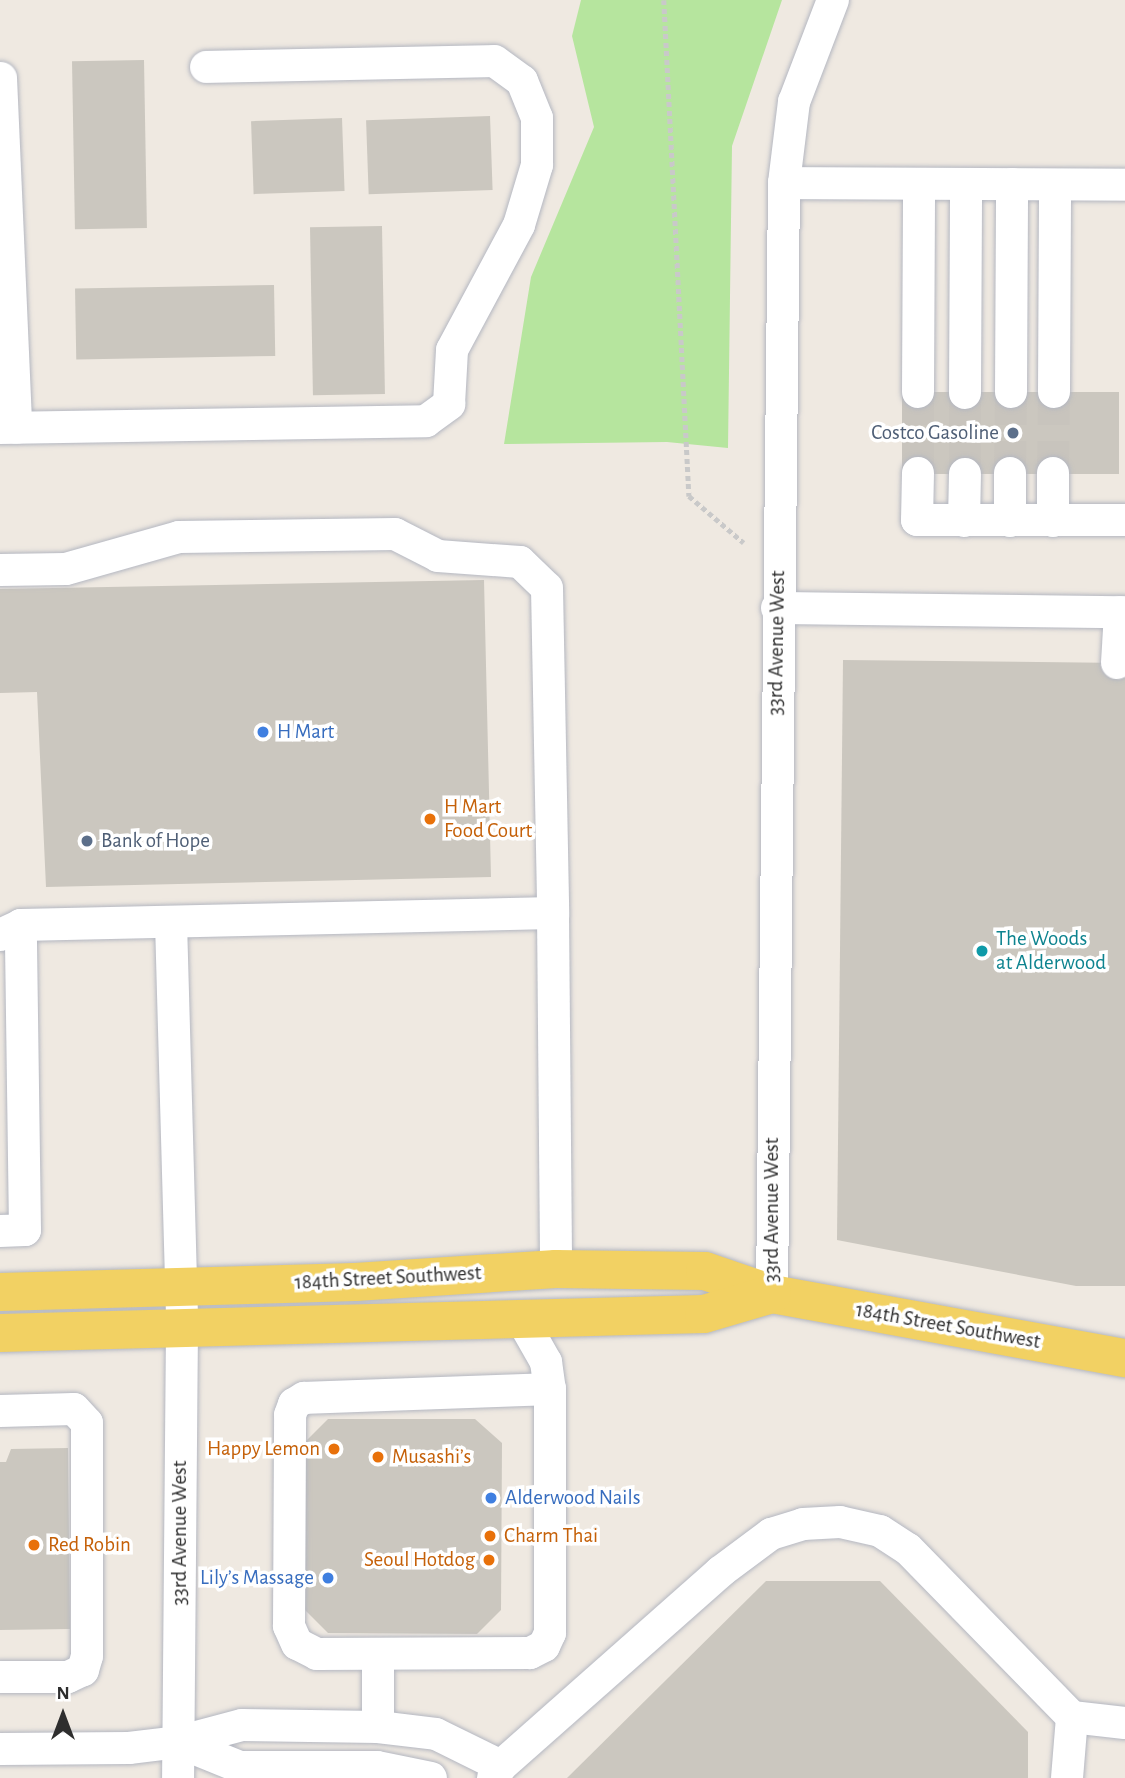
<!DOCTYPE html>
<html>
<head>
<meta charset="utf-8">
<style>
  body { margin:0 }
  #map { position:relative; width:1125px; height:1778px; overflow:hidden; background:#efe9e1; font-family:"Alegreya Sans",sans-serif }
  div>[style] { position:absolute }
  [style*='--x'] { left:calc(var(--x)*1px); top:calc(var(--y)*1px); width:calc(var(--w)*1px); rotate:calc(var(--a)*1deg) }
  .green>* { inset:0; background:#b6e59e }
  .building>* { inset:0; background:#cbc7bf; transform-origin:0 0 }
  .minor-tunnel>* { height:32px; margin-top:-16px; transform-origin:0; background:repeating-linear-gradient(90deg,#c8c4bd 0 32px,transparent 0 48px) }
  .path>* { height:4.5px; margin-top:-2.25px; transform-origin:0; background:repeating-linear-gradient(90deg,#c9c9c9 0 5px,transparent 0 8.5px) }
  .roads { filter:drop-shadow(0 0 2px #b4b7c1) drop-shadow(0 0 2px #b4b7c1) }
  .minor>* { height:32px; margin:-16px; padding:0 16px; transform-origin:16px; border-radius:16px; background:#fff }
  .major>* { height:38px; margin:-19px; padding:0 19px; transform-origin:19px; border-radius:19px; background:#f2d163 }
  .dots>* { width:19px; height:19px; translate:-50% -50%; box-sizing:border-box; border:4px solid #fff; border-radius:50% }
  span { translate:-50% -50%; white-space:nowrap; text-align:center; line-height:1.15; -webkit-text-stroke:7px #fff; paint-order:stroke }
  .service-label { font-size:21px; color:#4e5e75 }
  .right { translate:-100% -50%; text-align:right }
  .left { translate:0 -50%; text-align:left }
  .street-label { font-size:21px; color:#2e2e2e }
  .shop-label { font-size:21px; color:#366cbe }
  .food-label { font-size:21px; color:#c56008 }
  .culture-label { font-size:21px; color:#0d838f }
  .north { position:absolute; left:28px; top:1680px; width:70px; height:70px; -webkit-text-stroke:5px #fff; paint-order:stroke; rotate:0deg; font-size:19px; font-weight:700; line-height:28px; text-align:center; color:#2e2e2e }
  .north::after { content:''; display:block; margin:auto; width:24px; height:32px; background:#2e2e2e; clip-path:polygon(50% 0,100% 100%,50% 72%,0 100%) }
</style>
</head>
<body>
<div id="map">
  <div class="green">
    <i style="clip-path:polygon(581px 0,782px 0,732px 146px,728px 448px,667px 442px,504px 444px,531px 277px,594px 127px,572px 36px)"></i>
  </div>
  <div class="building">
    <i style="left:144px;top:60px;width:168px;height:72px;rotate:89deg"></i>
    <i style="left:490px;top:116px;width:74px;height:124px;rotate:88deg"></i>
    <i style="left:342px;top:118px;width:73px;height:91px;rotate:88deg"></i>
    <i style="left:382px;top:226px;width:168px;height:72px;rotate:89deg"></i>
    <i style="left:274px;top:285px;width:71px;height:199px;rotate:89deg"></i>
    <i style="left:907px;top:392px;width:212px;height:82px"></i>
    <i style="clip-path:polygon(484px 580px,491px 877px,46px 887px,37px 692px,0 693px,0 589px)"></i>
    <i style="clip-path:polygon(843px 660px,1125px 663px,1125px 1286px,1076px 1286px,837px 1240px)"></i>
    <i style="clip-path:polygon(328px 1419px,475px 1419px,502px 1443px,501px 1610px,477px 1634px,328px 1633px,303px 1608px,304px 1443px)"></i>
    <i style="clip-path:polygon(68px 1448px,70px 1629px,0 1630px,0 1462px,6px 1462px,11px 1449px)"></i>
    <i style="clip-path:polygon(766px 1581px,880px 1581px,1028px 1732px,1028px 1778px,567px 1778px)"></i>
  </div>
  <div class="minor-tunnel">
    <i style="--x:918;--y:473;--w:81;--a:-90"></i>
    <i style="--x:1010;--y:473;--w:81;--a:-89.3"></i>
    <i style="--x:1053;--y:473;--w:81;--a:-89.3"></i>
    <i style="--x:965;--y:474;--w:81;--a:-90"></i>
  </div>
  <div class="path">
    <i style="--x:664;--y:0;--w:497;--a:87.1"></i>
    <i style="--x:689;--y:496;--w:72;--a:40.5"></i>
  </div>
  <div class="roads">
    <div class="minor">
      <i style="--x:1;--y:78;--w:350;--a:87.5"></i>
      <i style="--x:784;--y:183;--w:341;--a:0.3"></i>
      <i style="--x:918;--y:392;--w:208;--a:-89.7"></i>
      <i style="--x:1011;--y:392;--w:208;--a:-89.7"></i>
      <i style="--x:1054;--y:392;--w:207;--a:-89.7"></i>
      <i style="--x:965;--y:393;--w:209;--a:-89.7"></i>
      <i style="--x:0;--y:428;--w:426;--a:-0.9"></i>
      <i style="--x:426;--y:421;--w:29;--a:-36"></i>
      <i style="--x:449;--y:404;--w:54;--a:-86.8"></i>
      <i style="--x:452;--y:350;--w:142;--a:-61.8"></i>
      <i style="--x:519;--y:225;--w:63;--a:-73.3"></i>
      <i style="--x:537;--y:165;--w:47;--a:-90"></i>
      <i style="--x:537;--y:118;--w:40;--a:-112"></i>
      <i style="--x:522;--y:81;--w:34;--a:-144"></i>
      <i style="--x:494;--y:61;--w:288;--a:178.8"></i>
      <i style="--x:918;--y:473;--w:47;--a:91.2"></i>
      <i style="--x:917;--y:520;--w:208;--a:0"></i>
      <i style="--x:964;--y:521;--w:47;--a:-88.8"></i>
      <i style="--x:1010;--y:521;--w:48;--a:-90"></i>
      <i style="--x:1053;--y:521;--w:48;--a:-90"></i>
      <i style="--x:0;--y:570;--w:66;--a:-0.9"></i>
      <i style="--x:66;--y:569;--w:117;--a:-15.8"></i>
      <i style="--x:179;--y:537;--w:216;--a:-0.8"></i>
      <i style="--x:395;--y:534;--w:48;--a:27.1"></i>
      <i style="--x:438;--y:556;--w:82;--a:4.2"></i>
      <i style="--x:520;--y:562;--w:37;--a:44"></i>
      <i style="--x:547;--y:588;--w:325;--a:88.9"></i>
      <i style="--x:777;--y:608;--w:348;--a:0.7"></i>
      <i style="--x:1117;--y:663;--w:51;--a:-86.6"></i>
      <i style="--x:171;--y:922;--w:406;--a:88.4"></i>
      <i style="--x:182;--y:1328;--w:450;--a:90.5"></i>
      <i style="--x:0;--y:935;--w:23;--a:-25"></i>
      <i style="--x:21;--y:925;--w:532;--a:-1.29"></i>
      <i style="--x:553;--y:913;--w:356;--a:89.5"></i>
      <i style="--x:0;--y:1231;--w:25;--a:-2"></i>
      <i style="--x:25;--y:1230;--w:305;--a:-90.8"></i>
      <i style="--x:772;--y:1294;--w:1111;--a:-89.38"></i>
      <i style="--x:784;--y:183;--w:82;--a:-83"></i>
      <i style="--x:794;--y:102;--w:109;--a:-69.1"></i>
      <i style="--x:521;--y:1318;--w:51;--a:60.4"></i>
      <i style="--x:546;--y:1362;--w:27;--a:82"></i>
      <i style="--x:550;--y:1389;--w:244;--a:90"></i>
      <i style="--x:550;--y:1633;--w:14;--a:115"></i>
      <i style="--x:544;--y:1646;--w:16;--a:153"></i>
      <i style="--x:530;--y:1653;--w:213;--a:179.7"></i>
      <i style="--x:317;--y:1654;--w:22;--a:-153"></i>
      <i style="--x:297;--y:1644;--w:20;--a:-114"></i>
      <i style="--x:289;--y:1626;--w:211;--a:-89.7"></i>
      <i style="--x:290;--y:1415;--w:12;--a:-70"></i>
      <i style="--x:294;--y:1404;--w:12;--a:-31"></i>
      <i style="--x:304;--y:1398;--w:246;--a:-2.1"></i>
      <i style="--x:0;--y:1411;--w:74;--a:-1.5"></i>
      <i style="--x:74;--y:1409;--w:19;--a:47"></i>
      <i style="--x:87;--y:1423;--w:233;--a:90"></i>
      <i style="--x:87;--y:1656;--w:15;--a:106"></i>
      <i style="--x:83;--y:1670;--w:17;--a:155"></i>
      <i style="--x:68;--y:1677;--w:68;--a:180"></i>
      <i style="--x:378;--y:1727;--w:73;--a:-90"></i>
      <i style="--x:178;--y:1742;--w:67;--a:22"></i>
      <i style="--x:240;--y:1767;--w:137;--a:0"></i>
      <i style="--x:377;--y:1767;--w:55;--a:11.5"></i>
      <i style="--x:0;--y:1749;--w:129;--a:-0.4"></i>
      <i style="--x:129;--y:1748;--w:49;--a:-7"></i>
      <i style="--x:178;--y:1742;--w:66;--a:-14.9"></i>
      <i style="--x:242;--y:1725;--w:136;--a:0.8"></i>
      <i style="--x:378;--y:1727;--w:58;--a:6.9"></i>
      <i style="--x:436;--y:1734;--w:72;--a:26.2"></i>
      <i style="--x:493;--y:1778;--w:14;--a:-56"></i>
      <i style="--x:501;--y:1766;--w:293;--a:-41.5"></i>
      <i style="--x:720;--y:1572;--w:64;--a:-36.7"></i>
      <i style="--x:771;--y:1534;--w:34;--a:-17"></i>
      <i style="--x:803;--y:1524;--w:37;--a:-3"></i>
      <i style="--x:840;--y:1522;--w:41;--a:12.7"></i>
      <i style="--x:880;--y:1531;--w:33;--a:33"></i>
      <i style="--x:908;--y:1549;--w:235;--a:45.7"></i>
      <i style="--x:1072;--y:1717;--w:53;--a:6.5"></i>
      <i style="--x:1067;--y:1778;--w:61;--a:-85.3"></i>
    </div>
    <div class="major">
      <i style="--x:0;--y:1292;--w:355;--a:-1.6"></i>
      <i style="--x:355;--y:1282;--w:201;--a:-3.7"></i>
      <i style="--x:556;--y:1269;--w:149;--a:0.8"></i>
      <i style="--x:705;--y:1271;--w:71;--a:18.9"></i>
      <i style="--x:772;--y:1294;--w:359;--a:10.3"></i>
      <i style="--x:0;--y:1333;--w:704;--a:-1.55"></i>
      <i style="--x:704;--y:1314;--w:71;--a:-16.4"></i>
    </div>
  </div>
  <div class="dots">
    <i style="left:1013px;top:433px;background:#5c6f8a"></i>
    <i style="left:263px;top:732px;background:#3f7fe0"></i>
    <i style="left:430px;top:819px;background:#e8710a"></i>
    <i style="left:87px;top:841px;background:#5c6f8a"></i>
    <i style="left:982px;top:951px;background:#0f9aa8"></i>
    <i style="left:334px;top:1449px;background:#e8710a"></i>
    <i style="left:378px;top:1457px;background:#e8710a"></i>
    <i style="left:491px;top:1498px;background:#3f7fe0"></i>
    <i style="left:490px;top:1536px;background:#e8710a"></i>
    <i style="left:34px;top:1545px;background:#e8710a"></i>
    <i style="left:489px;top:1560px;background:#e8710a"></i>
    <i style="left:328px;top:1578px;background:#3f7fe0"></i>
  </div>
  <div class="service-label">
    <span class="right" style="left:999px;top:433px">Costco Gasoline</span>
    <span class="left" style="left:101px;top:841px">Bank of Hope</span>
  </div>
  <div class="street-label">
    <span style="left:777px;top:643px;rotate:-89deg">33rd Avenue West</span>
    <span style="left:772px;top:1210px;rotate:-90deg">33rd Avenue West</span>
    <span style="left:388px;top:1278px;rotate:-3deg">184th Street Southwest</span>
    <span style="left:948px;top:1326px;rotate:10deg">184th Street Southwest</span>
    <span style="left:180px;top:1533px;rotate:-90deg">33rd Avenue West</span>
  </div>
  <div class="shop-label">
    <span class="left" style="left:277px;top:732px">H Mart</span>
    <span class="left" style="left:505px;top:1498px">Alderwood Nails</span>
    <span class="right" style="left:314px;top:1578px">Lily’s Massage</span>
  </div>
  <div class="food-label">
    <span class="left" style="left:444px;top:819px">H Mart<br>Food Court</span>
    <span class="right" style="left:320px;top:1449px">Happy Lemon</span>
    <span class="left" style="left:392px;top:1457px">Musashi’s</span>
    <span class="left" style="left:504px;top:1536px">Charm Thai</span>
    <span class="left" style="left:48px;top:1545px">Red Robin</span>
    <span class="right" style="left:475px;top:1560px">Seoul Hotdog</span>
  </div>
  <div class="culture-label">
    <span class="left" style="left:996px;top:951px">The Woods<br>at Alderwood</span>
  </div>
  <div class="north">N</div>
</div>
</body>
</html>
